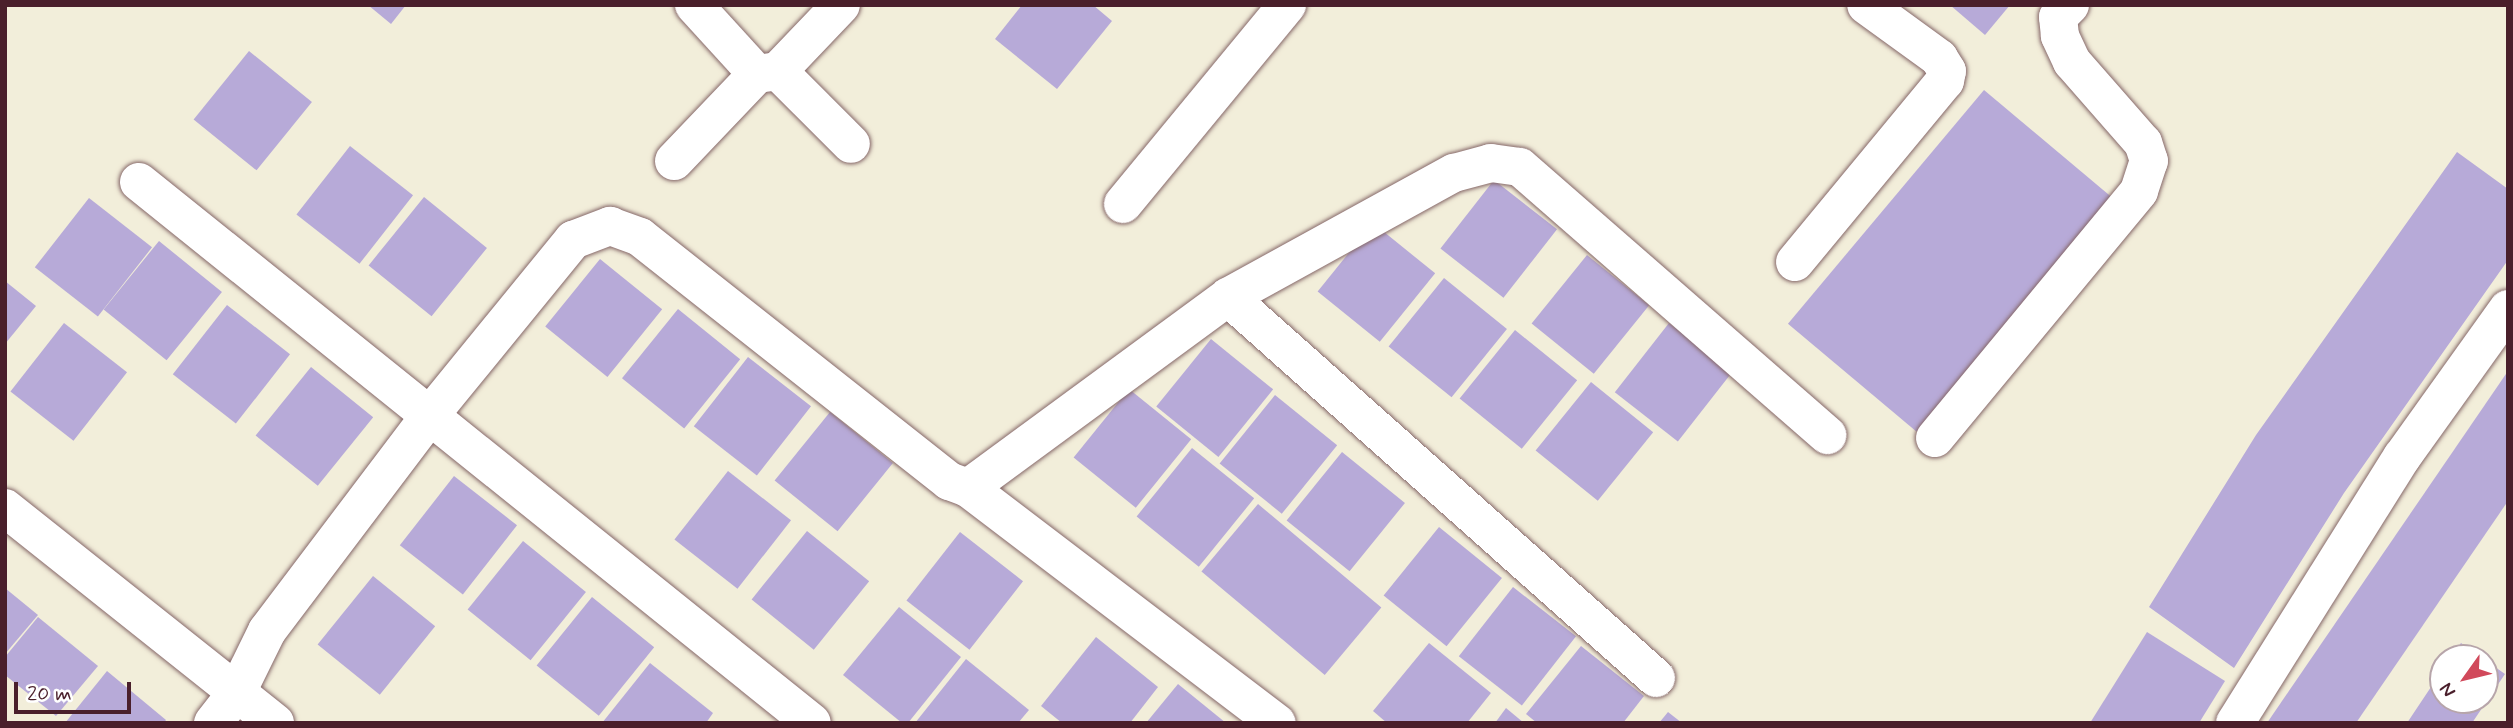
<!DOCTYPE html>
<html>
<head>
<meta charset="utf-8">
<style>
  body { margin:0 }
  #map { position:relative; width:2513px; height:728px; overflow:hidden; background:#f2eeda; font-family:Mynerve,sans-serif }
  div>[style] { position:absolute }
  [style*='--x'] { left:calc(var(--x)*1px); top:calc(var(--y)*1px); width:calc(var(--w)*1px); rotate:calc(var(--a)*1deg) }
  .building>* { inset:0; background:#b7aad8; transform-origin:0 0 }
  .roads { filter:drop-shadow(0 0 2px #856768) drop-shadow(0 0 2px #856768) }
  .minor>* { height:38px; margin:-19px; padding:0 19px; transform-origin:19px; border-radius:19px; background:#fff }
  span { translate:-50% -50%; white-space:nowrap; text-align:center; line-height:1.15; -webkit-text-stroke:5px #fff; paint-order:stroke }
  .frame { position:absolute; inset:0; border:7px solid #4a1f2b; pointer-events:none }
  .north { position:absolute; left:2429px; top:644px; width:70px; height:70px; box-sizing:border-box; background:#fff; border:2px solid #b7a5aa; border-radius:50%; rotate:236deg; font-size:19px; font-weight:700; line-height:28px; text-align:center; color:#4a1f2b }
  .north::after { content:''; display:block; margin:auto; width:24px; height:32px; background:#d1495b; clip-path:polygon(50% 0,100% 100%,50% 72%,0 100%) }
  .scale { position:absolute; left:14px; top:682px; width:117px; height:32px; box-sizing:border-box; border:4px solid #4a1f2b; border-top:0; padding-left:9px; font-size:21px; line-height:24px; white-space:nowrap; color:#4a1f2b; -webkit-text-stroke:5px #fff; paint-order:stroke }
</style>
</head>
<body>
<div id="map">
  <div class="building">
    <i style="clip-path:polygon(368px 5px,406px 5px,391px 24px)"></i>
    <i style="clip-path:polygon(1022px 5px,1093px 5px,1112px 21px,1057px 89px,995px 39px)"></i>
    <i style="clip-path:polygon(1950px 5px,2010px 5px,1985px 35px)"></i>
    <i style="left:249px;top:51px;width:81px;height:88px;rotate:39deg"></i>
    <i style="left:1984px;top:90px;width:168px;height:305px;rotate:40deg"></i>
    <i style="left:350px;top:146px;width:80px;height:87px;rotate:38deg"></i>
    <i style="clip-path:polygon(2457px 152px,2508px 189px,2508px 260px,2344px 493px,2234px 668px,2149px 607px,2256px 435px)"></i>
    <i style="left:1494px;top:180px;width:80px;height:87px;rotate:38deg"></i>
    <i style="left:424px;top:197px;width:81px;height:88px;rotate:39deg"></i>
    <i style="left:89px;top:198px;width:80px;height:88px;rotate:38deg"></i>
    <i style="left:1373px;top:223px;width:80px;height:88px;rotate:39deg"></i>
    <i style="left:159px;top:241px;width:81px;height:88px;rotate:39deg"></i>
    <i style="left:1587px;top:255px;width:80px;height:88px;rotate:39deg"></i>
    <i style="left:600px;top:259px;width:80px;height:87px;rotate:39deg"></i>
    <i style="left:1444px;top:278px;width:81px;height:88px;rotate:39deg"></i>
    <i style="clip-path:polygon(5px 281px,36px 306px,5px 344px)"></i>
    <i style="left:227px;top:305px;width:80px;height:88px;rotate:38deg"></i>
    <i style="left:678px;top:309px;width:80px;height:89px;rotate:39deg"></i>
    <i style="left:64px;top:323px;width:80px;height:87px;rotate:38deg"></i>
    <i style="left:1669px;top:323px;width:80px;height:88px;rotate:38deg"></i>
    <i style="left:1515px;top:330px;width:80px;height:88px;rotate:39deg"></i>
    <i style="left:1211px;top:339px;width:80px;height:87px;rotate:39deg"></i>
    <i style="left:748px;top:357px;width:80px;height:88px;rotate:38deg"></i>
    <i style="left:311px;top:367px;width:80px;height:88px;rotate:39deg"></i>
    <i style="clip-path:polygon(2508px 371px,2508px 501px,2356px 723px,2267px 723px)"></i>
    <i style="left:1591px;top:382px;width:80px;height:88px;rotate:39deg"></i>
    <i style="left:1129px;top:389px;width:80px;height:88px;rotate:39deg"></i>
    <i style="left:1275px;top:395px;width:80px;height:88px;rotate:39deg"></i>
    <i style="left:830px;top:412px;width:81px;height:88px;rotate:39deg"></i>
    <i style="left:1192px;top:448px;width:80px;height:88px;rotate:39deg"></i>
    <i style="left:1342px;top:452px;width:81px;height:88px;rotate:39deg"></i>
    <i style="left:728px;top:471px;width:80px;height:87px;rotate:38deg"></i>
    <i style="left:454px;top:476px;width:80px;height:88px;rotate:38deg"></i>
    <i style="left:1258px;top:504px;width:161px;height:88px;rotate:40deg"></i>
    <i style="left:1439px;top:527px;width:81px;height:88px;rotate:39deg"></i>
    <i style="left:807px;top:531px;width:80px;height:88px;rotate:39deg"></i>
    <i style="left:960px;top:532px;width:80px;height:87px;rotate:38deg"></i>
    <i style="left:523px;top:541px;width:81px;height:88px;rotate:39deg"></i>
    <i style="left:373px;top:576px;width:80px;height:88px;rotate:39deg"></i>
    <i style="left:1513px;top:587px;width:80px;height:88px;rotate:38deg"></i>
    <i style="clip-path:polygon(5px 588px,38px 615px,5px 654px)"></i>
    <i style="left:592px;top:597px;width:80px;height:88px;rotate:39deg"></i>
    <i style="clip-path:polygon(899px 607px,961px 657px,908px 723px,902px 723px,843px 675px)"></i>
    <i style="clip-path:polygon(38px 617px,98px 666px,56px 716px,5px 675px,5px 657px)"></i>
    <i style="clip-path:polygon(2147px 632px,2225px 681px,2199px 723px,2090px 723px)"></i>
    <i style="clip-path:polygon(1096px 637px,1158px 687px,1130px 723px,1062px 723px,1041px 706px)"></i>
    <i style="clip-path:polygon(1429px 643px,1491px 693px,1467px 723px,1387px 723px,1373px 711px)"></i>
    <i style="clip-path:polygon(2461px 643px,2482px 658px,2450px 658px)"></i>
    <i style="clip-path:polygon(1581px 646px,1644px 696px,1623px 723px,1537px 723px,1526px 714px)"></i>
    <i style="clip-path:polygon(966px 659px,1029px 710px,1018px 723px,915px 723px)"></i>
    <i style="clip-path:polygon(2485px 660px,2505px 674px,2472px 723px,2407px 723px,2443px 669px,2443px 700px,2485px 700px)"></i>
    <i style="clip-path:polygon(650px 663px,713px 713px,706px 723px,602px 723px)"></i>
    <i style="clip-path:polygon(107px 671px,166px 720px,164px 723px,65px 723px)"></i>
    <i style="clip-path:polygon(1178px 684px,1226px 723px,1146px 723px)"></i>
    <i style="clip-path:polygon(1506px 708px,1524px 723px,1495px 723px)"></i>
    <i style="clip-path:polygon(1668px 712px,1682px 723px,1659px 723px)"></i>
  </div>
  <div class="roads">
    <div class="minor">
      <i style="--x:694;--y:5;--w:93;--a:47.6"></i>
      <i style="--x:778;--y:71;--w:103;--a:45"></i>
      <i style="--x:674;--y:161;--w:120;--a:-46.3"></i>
      <i style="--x:757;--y:74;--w:21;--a:-8"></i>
      <i style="--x:778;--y:71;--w:91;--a:-46.3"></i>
      <i style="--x:139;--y:182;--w:863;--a:38.79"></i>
      <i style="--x:1123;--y:204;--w:258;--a:-50.5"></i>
      <i style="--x:1795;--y:262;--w:235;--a:-50.4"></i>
      <i style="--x:1945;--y:81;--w:10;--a:-79"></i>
      <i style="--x:1947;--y:71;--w:15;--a:-122"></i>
      <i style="--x:1939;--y:58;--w:90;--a:-144"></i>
      <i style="--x:1228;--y:297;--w:573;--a:41.68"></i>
      <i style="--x:1935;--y:438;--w:320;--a:-50.4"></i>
      <i style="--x:2139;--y:191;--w:32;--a:-72"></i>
      <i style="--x:2149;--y:161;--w:19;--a:-108"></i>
      <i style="--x:2143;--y:143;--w:108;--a:-131.2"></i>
      <i style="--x:2072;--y:62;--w:29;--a:-115"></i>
      <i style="--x:2060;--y:36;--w:19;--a:-96"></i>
      <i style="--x:2058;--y:17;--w:17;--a:-45"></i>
      <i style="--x:968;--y:488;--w:323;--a:-36.3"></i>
      <i style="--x:1228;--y:297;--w:258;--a:-28.8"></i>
      <i style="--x:1454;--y:173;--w:38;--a:-15"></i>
      <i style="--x:1491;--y:163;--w:29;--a:8"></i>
      <i style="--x:1520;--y:167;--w:408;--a:41.1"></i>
      <i style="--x:5;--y:508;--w:345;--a:38.5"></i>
      <i style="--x:213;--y:723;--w:39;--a:-52"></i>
      <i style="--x:237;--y:692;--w:68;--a:-63.8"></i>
      <i style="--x:267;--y:631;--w:272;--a:-52.9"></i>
      <i style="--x:431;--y:414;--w:225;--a:-50.8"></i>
      <i style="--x:573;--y:240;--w:40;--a:-21"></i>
      <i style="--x:610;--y:226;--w:32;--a:20"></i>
      <i style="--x:640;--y:237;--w:394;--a:38.3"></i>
      <i style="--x:949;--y:481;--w:20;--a:20"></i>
      <i style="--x:968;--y:488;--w:388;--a:37.3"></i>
      <i style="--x:2235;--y:723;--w:314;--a:-57.9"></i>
      <i style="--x:2402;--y:457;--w:182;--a:-54.4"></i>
    </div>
  </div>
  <div class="frame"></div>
  <div class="north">N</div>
  <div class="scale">20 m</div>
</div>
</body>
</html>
